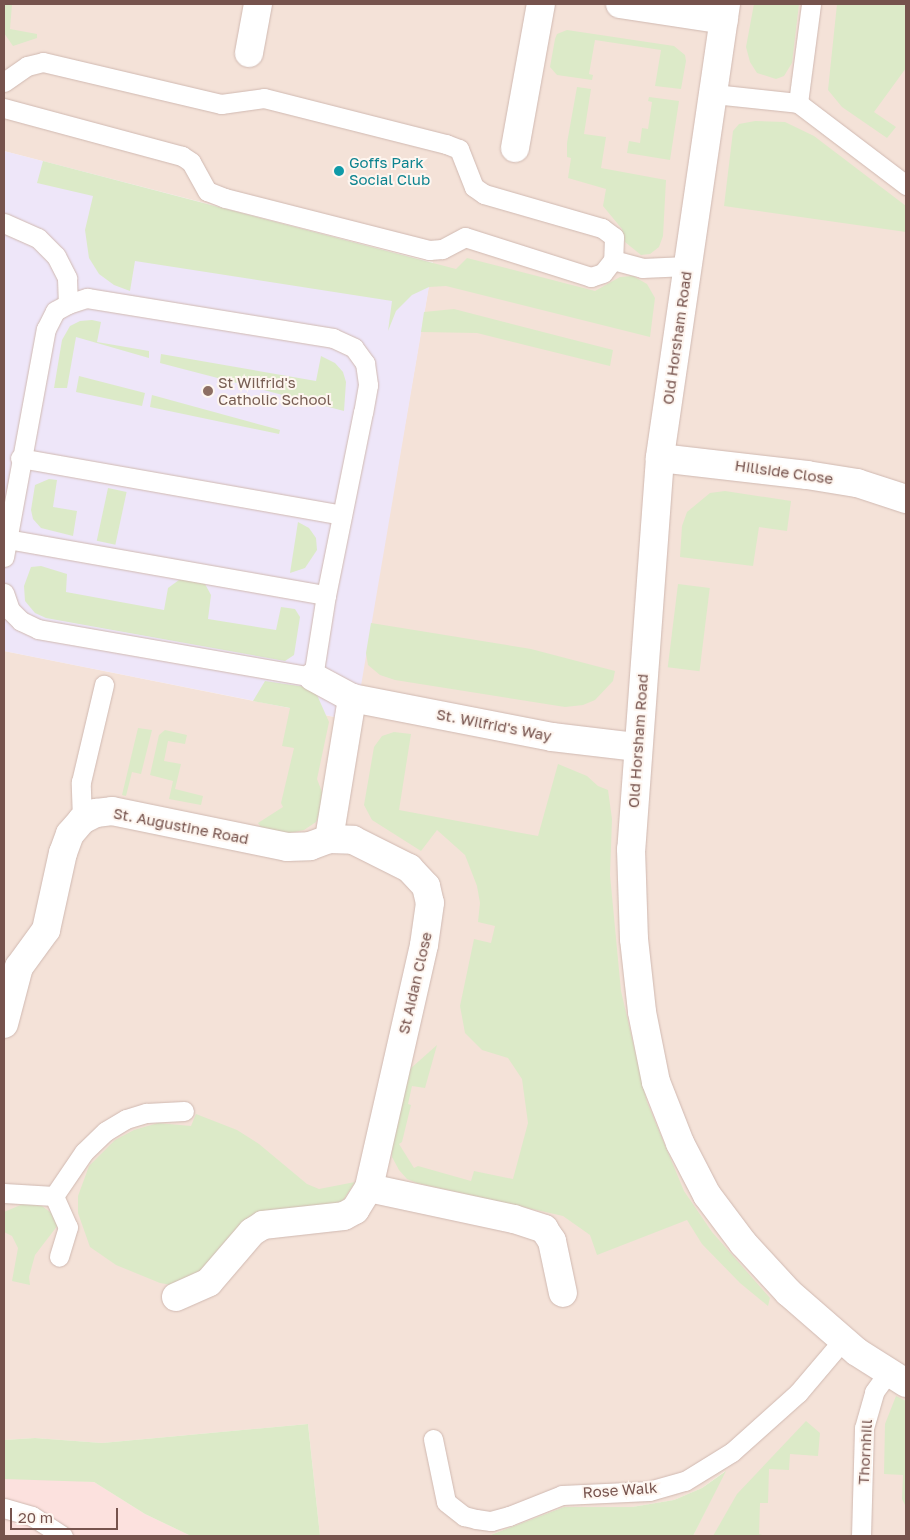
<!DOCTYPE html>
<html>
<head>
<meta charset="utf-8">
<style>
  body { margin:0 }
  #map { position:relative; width:910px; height:1540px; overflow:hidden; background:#fcf1ea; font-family:"Golos Text",sans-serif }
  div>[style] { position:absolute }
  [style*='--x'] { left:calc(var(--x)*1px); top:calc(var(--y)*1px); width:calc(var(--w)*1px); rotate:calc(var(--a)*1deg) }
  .residential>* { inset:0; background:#f4e2d8 }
  .commercial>* { inset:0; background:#fce1de }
  .education>* { inset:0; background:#eee6f9 }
  .green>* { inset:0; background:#dceac8; transform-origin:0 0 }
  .roads { filter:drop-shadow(0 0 1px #d0b9b1) drop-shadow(0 0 1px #d0b9b1) }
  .lane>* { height:19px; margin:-9.5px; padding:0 9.5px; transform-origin:9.5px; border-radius:9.5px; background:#fff }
  .street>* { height:28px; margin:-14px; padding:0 14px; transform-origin:14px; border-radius:14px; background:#fff }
  .dots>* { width:14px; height:14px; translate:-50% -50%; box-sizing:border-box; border:2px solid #fef6f0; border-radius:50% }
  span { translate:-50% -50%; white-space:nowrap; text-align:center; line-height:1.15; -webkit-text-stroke:4px #fef6f0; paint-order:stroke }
  .culture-label { font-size:15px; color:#0d838f }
  .left { translate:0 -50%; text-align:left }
  .street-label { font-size:15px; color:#76534d }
  .education-label { font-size:15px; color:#785e54 }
  .frame { position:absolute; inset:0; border:5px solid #76534d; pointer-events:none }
  .scale { position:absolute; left:10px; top:1508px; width:108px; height:22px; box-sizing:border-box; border:2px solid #76534d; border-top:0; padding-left:6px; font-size:15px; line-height:18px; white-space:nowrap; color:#76534d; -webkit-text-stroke:4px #fef6f0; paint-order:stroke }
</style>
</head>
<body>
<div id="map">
  <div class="residential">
    <i style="clip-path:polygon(4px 4px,906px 4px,906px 1536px,693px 1536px,725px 1471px,702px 1488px,674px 1500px,632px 1507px,564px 1507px,488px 1536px,320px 1536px,308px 1424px,102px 1443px,35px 1438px,4px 1440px,4px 651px,354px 721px,433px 262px,4px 151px)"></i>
  </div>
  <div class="commercial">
    <i style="clip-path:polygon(36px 1478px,94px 1482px,145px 1514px,191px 1536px,4px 1536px,4px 1479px)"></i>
  </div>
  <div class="education">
    <i style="clip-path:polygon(4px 151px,433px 263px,355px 721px,4px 651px)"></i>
  </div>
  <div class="green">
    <i style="clip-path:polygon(4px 4px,12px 4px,10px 29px,37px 34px,37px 38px,13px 46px,4px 33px)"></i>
    <i style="clip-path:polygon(754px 4px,799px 4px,792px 63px,784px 76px,776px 79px,757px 73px,750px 62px,746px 47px)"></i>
    <i style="clip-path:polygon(837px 4px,906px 4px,906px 68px,874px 112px,896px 127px,887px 138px,842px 107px,828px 90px)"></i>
    <i style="clip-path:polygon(567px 30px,674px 46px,685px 55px,686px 61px,681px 89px,655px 86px,661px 50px,595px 40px,589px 74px,593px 75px,592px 80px,557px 75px,550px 67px,555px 39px,557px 34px)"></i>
    <i style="clip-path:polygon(577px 87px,591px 89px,584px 134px,606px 137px,601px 168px,666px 180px,663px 236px,659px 247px,650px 254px,641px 255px,625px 242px,622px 229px,603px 206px,606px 189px,568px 178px,571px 158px,567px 157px,567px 143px)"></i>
    <i style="clip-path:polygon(649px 97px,679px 101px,670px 160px,627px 153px,629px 141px,640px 143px,642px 128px,648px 129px,652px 102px,648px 101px)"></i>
    <i style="clip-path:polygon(755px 121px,785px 122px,814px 136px,906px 206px,906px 232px,724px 206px,733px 131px,739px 124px)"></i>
    <i style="clip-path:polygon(43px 161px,456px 269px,467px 258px,595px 291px,620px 277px,633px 276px,647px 284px,655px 298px,650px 337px,446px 286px,429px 287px,412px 295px,396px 311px,388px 331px,392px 301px,135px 261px,130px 291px,114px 285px,99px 274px,89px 258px,85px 230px,93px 196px,37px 183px)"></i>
    <i style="clip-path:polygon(454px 309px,613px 350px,610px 366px,477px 333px,421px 332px,424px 312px)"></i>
    <i style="clip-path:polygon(92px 320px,101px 322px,97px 342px,149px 351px,149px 358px,76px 337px,67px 388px,54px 388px,62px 340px,70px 326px,80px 321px)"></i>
    <i style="clip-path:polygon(161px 354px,316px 381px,321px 356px,335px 363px,343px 372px,346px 382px,344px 411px,160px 363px)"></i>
    <i style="clip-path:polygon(79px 376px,145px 393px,142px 406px,76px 392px)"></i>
    <i style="clip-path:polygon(152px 395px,280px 430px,279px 434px,150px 407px)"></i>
    <i style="clip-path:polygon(49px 479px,57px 480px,53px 507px,77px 511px,73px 536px,41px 528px,33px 519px,31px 510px,35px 485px)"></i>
    <i style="left:108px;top:488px;width:19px;height:54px;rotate:12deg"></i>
    <i style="clip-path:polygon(725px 491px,791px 501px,787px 531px,759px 527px,753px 566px,680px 557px,682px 526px,687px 512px,710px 493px)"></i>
    <i style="clip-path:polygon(298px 522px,309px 528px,316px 538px,317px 550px,305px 568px,290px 573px)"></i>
    <i style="clip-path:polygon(41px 566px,67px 574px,66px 592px,164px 610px,168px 588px,179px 580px,191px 579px,205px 584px,211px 595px,208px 619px,276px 630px,281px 607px,295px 609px,300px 617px,294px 655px,285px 661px,46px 618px,35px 613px,25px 601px,24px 586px,31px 567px)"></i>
    <i style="left:678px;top:584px;width:32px;height:84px;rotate:7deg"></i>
    <i style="clip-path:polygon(371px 623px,531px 649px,615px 671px,613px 681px,595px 700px,583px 705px,565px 707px,395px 680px,380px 675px,368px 665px,366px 653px)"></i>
    <i style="clip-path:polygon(265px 681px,306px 687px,317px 695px,329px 722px,317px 779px,322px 792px,320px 812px,316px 822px,304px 830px,290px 833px,263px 830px,258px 823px,283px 807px,281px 803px,294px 748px,282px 746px,290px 708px,253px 701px)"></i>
    <i style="clip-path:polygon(138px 728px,152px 730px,141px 774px,132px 772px,126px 796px,122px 795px)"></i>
    <i style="clip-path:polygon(165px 730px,187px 735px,185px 744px,168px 741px,164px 761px,181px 764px,175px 789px,203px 796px,201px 805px,169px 799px,173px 781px,150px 775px,159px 735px)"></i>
    <i style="clip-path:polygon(394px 732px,411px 734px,399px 810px,538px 836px,558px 764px,587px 776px,598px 786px,608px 790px,612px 819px,610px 875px,621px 991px,647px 1102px,684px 1191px,712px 1232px,770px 1298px,768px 1306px,740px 1283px,702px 1244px,687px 1220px,597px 1255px,590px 1235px,563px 1216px,417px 1183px,407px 1179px,399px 1170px,392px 1157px,391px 1141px,410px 1069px,437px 1045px,425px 1088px,412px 1086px,408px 1104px,411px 1105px,402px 1142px,399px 1144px,414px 1168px,418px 1166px,471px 1181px,474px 1171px,513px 1179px,528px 1123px,522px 1079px,508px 1058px,482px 1050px,465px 1033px,460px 1006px,474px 939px,491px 943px,495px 926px,478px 922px,480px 903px,477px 886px,465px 855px,437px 830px,421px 851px,372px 820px,364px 805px,374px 747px,382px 736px)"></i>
    <i style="clip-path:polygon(196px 1114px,237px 1130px,259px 1144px,307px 1184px,319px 1189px,355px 1182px,342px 1202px,330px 1209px,282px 1210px,206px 1272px,178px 1286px,160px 1283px,116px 1265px,90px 1247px,78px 1213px,78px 1196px,89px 1166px,115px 1140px,134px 1130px,158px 1123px,191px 1126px)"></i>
    <i style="clip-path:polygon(23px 1204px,42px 1206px,54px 1215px,58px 1225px,35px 1255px,29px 1277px,30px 1285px,12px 1281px,18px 1248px,12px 1236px,4px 1232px,4px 1212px)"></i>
    <i style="clip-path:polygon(896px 1396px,906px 1401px,906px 1507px,902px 1499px,903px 1475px,884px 1474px,885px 1424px)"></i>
    <i style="clip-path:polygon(806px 1421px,820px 1433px,818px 1456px,790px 1454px,789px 1470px,769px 1469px,768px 1503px,760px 1503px,759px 1534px,766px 1536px,713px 1536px,737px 1494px)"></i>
    <i style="clip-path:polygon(308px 1424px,320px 1536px,191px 1536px,145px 1514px,94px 1482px,4px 1479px,4px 1440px,35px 1438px,102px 1443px)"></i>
    <i style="clip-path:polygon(726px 1471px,693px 1536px,488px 1536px,564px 1507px,632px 1507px,674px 1500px,702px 1488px)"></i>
  </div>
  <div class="roads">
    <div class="lane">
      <i style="--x:4;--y:82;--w:28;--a:-35"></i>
      <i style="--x:27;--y:66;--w:16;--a:-14"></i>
      <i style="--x:43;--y:62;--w:183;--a:13.3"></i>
      <i style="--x:221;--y:104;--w:43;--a:-7.9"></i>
      <i style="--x:264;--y:98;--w:188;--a:14.2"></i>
      <i style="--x:446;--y:144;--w:14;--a:21"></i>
      <i style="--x:459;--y:149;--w:41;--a:68.5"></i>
      <i style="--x:474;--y:187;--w:12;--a:35"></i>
      <i style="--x:484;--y:194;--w:123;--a:16.1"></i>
      <i style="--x:602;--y:228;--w:15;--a:37"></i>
      <i style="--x:614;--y:237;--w:23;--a:92"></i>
      <i style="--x:613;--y:260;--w:16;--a:128"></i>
      <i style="--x:603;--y:273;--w:13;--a:162"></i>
      <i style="--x:591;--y:277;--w:132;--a:-162.4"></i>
      <i style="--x:465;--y:237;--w:26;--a:152"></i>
      <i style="--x:442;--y:249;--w:13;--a:176"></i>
      <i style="--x:429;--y:250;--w:211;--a:-165.7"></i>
      <i style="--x:225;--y:198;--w:19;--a:-159"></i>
      <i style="--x:207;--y:191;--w:33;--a:-119"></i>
      <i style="--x:191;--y:162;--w:11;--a:-146"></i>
      <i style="--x:182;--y:156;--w:184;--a:-164.9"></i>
      <i style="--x:714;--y:94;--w:84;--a:6.1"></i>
      <i style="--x:798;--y:103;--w:136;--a:37.2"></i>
      <i style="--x:798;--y:103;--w:100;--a:-82.5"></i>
      <i style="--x:4;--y:223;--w:37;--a:24"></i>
      <i style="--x:38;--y:238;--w:25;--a:45"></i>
      <i style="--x:56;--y:256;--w:25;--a:63"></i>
      <i style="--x:67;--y:278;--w:26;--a:88"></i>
      <i style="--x:613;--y:260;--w:30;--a:15"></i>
      <i style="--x:642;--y:268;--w:45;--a:-2.5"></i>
      <i style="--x:20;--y:458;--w:327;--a:10"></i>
      <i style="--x:7;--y:539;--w:324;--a:10"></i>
      <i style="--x:4;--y:557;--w:232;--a:-79.6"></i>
      <i style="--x:46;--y:329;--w:20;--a:-63"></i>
      <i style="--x:55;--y:311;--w:15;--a:-28"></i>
      <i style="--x:68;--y:304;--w:20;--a:-18"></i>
      <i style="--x:87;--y:298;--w:249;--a:9.2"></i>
      <i style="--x:333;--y:338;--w:23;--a:25"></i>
      <i style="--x:354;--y:348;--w:19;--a:54"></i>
      <i style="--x:365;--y:363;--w:22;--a:82"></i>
      <i style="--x:368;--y:385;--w:27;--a:100"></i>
      <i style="--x:363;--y:412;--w:187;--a:101.4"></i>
      <i style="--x:326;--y:595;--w:83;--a:99"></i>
      <i style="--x:313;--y:677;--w:279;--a:-170.1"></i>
      <i style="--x:38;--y:629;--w:19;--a:-155"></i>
      <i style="--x:21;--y:621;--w:16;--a:-135"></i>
      <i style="--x:10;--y:610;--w:18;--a:-109"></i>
      <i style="--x:82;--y:820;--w:38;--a:-92"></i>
      <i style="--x:81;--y:782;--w:100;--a:-76.7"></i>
      <i style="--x:4;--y:1193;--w:50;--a:3.4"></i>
      <i style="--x:54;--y:1196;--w:34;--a:66"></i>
      <i style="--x:68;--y:1227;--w:31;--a:107"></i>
      <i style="--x:54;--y:1196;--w:53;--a:-55.7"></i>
      <i style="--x:84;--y:1152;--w:30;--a:-44"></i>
      <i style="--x:106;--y:1131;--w:23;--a:-31"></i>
      <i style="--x:126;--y:1119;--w:21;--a:-17"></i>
      <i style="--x:146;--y:1113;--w:38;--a:-3"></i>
      <i style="--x:433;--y:1439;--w:64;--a:78.3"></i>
      <i style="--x:446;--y:1502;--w:23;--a:38"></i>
      <i style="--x:464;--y:1516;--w:12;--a:14"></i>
      <i style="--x:476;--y:1519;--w:15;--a:8"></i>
      <i style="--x:491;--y:1521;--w:19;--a:-16"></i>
      <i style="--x:509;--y:1516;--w:57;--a:-21.6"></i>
      <i style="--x:562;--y:1495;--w:87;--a:-2.6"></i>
      <i style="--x:649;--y:1491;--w:37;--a:-16"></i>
      <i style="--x:685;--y:1481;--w:55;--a:-31.7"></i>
      <i style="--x:732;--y:1452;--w:89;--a:-41.8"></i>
      <i style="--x:798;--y:1393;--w:70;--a:-49.7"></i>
      <i style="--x:4;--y:1508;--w:29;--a:16"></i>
      <i style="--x:32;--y:1516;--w:37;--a:33"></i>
      <i style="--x:861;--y:1536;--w:108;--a:-88.4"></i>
      <i style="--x:864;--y:1428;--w:37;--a:-74"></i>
      <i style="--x:874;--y:1392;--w:24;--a:-54"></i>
    </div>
    <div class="street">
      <i style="--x:620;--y:4;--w:105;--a:8.7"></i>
      <i style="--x:726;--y:4;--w:459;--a:98.3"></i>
      <i style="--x:660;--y:458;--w:392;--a:94.2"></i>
      <i style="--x:631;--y:849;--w:90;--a:88.1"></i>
      <i style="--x:634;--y:939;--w:73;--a:83.7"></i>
      <i style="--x:642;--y:1012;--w:71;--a:78.7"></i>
      <i style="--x:656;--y:1082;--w:66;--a:68.5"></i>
      <i style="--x:680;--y:1143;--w:59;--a:62.6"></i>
      <i style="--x:707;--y:1195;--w:60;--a:53.1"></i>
      <i style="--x:743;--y:1243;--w:67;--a:47.4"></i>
      <i style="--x:788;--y:1292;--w:91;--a:41"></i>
      <i style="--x:857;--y:1352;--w:58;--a:32.3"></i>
      <i style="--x:249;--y:53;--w:50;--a:-79.6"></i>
      <i style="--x:515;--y:148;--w:146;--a:-79.8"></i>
      <i style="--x:660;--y:458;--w:148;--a:6.6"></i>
      <i style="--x:807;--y:475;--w:51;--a:9.1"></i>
      <i style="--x:857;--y:483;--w:52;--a:18.1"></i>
      <i style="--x:313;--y:677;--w:44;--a:28.3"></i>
      <i style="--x:352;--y:698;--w:204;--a:11"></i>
      <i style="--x:552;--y:737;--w:86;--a:6.7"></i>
      <i style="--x:329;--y:839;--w:24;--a:2"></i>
      <i style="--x:353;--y:840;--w:63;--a:26.6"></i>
      <i style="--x:409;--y:868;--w:25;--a:47"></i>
      <i style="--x:426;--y:886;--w:17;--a:77"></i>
      <i style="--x:430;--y:903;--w:42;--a:98.1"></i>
      <i style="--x:424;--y:945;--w:249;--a:102.8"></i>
      <i style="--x:369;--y:1188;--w:148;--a:12.1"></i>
      <i style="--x:514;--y:1219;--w:32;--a:18"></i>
      <i style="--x:544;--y:1229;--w:14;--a:56"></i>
      <i style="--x:552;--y:1241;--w:53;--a:78.1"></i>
      <i style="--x:4;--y:1024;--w:59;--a:-75.3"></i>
      <i style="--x:19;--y:967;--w:46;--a:-53.9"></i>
      <i style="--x:46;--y:930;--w:79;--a:-77.6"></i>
      <i style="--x:63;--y:853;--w:20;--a:-70"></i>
      <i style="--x:70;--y:834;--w:18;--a:-49"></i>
      <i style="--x:82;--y:820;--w:16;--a:-27"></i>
      <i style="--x:96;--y:813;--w:16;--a:-7"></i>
      <i style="--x:112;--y:811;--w:179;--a:11.6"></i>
      <i style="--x:287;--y:847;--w:23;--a:-2"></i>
      <i style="--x:310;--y:846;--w:20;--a:-20"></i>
      <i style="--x:329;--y:839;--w:143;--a:-80.7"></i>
      <i style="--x:176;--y:1297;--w:36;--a:-24"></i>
      <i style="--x:209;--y:1282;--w:66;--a:-49.3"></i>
      <i style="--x:252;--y:1232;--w:13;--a:-32"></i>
      <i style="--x:263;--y:1225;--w:81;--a:-6.3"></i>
      <i style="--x:344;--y:1216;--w:13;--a:-29"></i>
      <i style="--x:355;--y:1210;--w:26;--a:-58"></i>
    </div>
  </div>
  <div class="dots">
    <i style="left:339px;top:171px;background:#0f9aa8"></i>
    <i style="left:208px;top:391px;background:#8d6e63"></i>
  </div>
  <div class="culture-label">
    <span class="left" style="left:349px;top:171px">Goffs Park<br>Social Club</span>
  </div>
  <div class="street-label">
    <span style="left:677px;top:338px;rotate:-82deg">Old Horsham Road</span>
    <span style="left:784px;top:472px;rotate:8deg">Hillside Close</span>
    <span style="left:494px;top:725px;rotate:11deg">St. Wilfrid's Way</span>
    <span style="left:638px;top:741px;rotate:-86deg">Old Horsham Road</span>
    <span style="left:181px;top:826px;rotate:11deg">St. Augustine Road</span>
    <span style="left:415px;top:983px;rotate:-77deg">St Aidan Close</span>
    <span style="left:865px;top:1452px;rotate:-87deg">Thornhill</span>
    <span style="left:620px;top:1490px;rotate:-4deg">Rose Walk</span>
  </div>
  <div class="education-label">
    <span class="left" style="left:218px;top:391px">St Wilfrid's<br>Catholic School</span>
  </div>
  <div class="frame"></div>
  <div class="scale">20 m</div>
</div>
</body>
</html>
